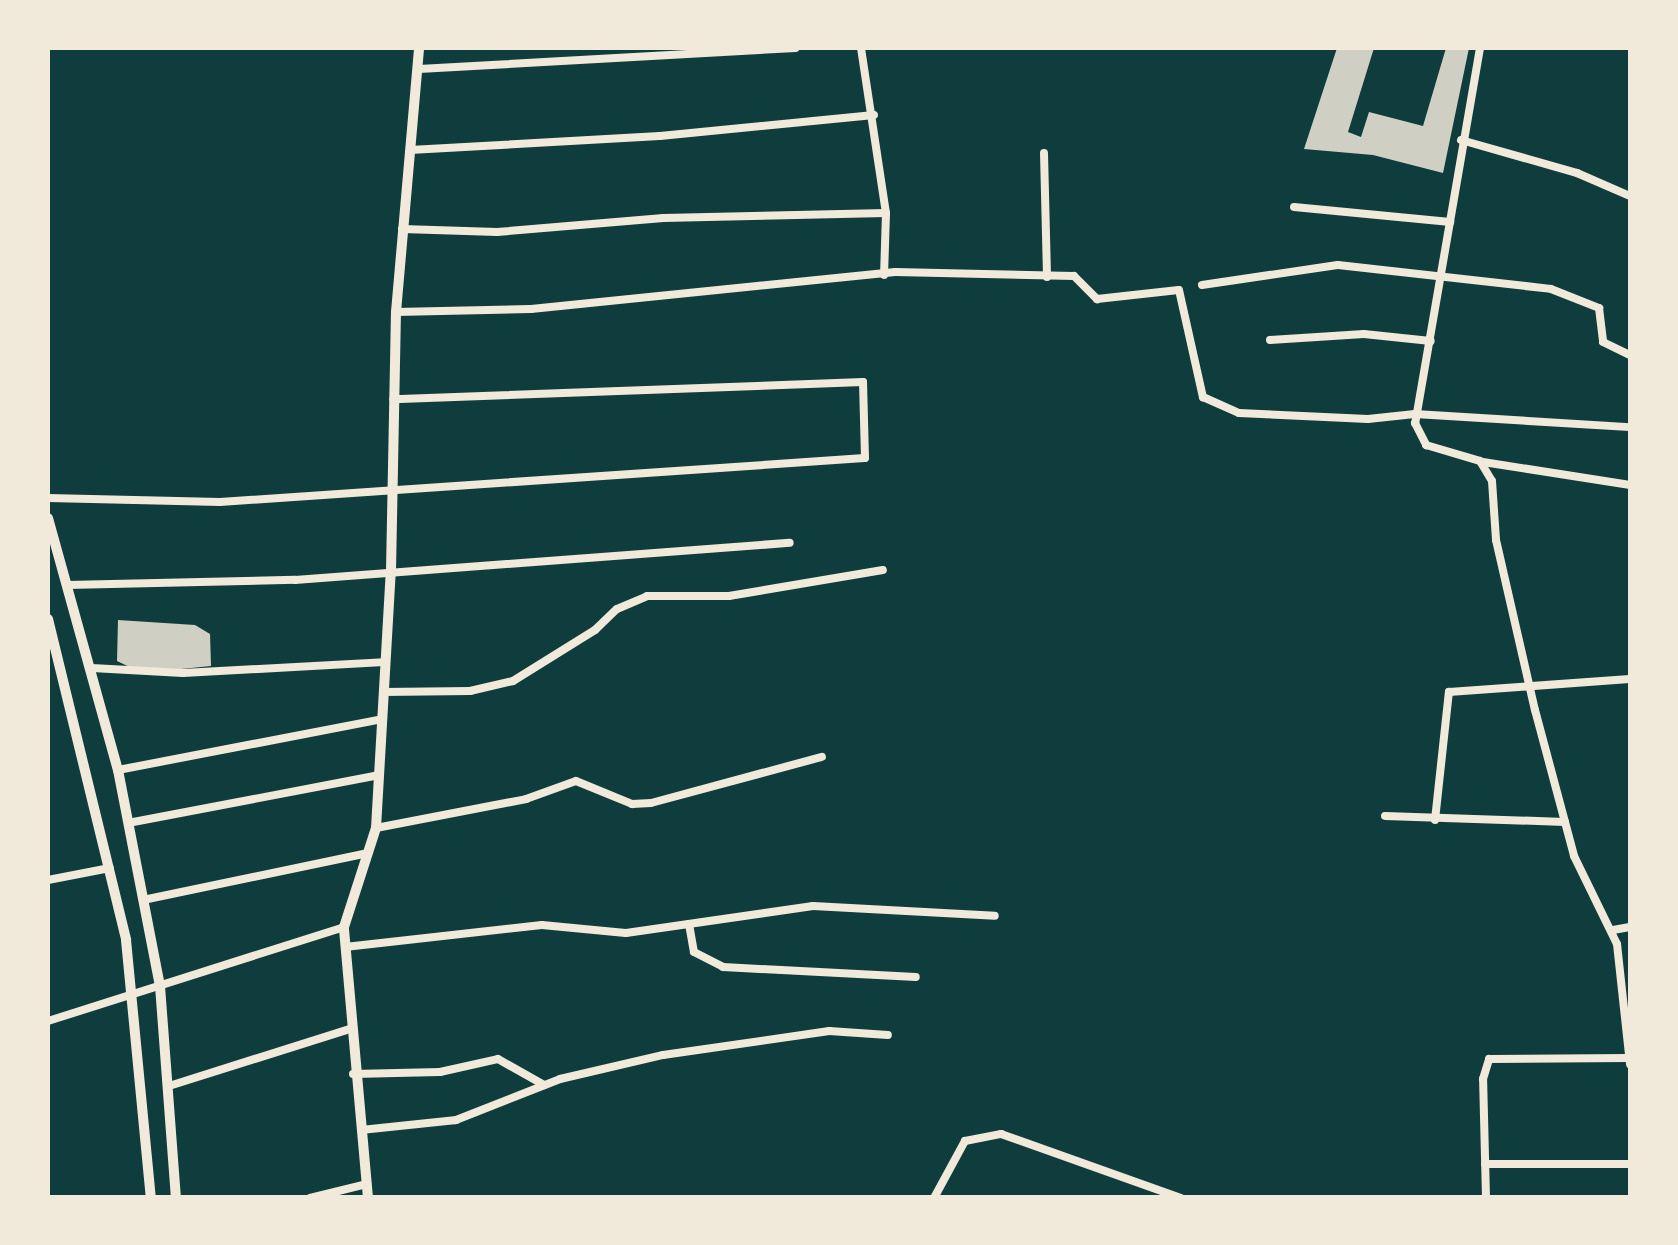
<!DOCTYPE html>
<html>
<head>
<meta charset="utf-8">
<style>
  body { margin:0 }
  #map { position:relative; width:1678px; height:1245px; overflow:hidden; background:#0f3d3e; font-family:Arial,sans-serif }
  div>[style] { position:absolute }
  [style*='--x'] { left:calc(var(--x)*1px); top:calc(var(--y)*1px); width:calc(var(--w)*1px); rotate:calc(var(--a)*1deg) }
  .building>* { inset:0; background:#cfcfc3 }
  .minor>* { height:8px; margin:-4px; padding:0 4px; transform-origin:4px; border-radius:4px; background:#f1e9da }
  .tertiary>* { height:10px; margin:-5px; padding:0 5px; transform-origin:5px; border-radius:5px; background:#f1e9da }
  span { translate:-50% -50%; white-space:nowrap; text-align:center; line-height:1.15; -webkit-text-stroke:10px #f1e9da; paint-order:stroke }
  .frame { position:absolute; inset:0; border:50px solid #f1e9da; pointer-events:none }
</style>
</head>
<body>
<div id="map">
  <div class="building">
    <i style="clip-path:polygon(1337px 48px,1374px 48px,1348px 132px,1361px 137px,1369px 112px,1423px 126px,1446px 48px,1469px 48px,1443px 173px,1373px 155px,1304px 149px)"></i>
    <i style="clip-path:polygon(118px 620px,195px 625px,210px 634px,211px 666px,142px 673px,117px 661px)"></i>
  </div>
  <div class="minor">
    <i style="--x:861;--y:48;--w:167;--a:81.4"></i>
    <i style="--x:886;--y:213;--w:62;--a:91.8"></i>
    <i style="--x:1480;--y:48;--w:381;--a:99.8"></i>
    <i style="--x:1415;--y:423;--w:25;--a:63"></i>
    <i style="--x:1426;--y:445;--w:56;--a:16.5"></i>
    <i style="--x:1480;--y:461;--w:23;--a:59"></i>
    <i style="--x:1492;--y:481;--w:59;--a:86.1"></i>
    <i style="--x:1496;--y:540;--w:174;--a:77.1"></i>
    <i style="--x:1535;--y:710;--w:151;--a:75"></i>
    <i style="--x:1574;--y:856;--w:98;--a:64"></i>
    <i style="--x:1617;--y:944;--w:121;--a:83.8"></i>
    <i style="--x:419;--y:69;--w:377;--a:-3.2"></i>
    <i style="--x:1461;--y:140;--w:121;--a:15.9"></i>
    <i style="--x:1577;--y:173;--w:58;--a:23.5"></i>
    <i style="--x:410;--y:150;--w:250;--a:-3.2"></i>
    <i style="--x:660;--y:136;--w:215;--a:-5.6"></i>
    <i style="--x:1044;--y:153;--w:124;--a:88.6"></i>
    <i style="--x:1294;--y:207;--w:157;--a:5.5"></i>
    <i style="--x:402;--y:229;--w:95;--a:1.8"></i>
    <i style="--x:497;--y:232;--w:167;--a:-4.8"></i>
    <i style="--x:663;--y:218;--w:223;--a:-1.3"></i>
    <i style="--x:1202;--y:285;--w:137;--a:-8.4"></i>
    <i style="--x:1338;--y:265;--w:214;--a:6.4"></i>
    <i style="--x:1551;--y:289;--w:52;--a:21.6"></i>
    <i style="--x:1599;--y:308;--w:34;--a:83"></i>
    <i style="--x:1603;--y:342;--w:30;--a:26"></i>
    <i style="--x:396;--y:312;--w:135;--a:-1.3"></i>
    <i style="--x:531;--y:309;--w:366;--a:-5.8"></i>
    <i style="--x:895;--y:272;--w:179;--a:1.3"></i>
    <i style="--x:1074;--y:276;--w:33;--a:45"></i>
    <i style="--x:1097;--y:299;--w:82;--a:-6.3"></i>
    <i style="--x:1179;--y:290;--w:110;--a:77.4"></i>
    <i style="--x:1203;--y:397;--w:39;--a:24"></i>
    <i style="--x:1239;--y:413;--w:129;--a:2.7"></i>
    <i style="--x:1368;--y:419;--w:47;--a:-6.1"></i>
    <i style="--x:1415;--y:414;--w:215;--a:3.5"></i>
    <i style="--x:1270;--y:340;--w:94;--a:-3.7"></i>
    <i style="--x:1364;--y:334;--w:67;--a:6"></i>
    <i style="--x:1483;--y:462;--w:149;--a:8.9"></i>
    <i style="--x:48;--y:498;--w:172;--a:1.3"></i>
    <i style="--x:220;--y:502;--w:646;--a:-3.9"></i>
    <i style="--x:865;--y:458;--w:76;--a:-91.5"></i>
    <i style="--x:863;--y:382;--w:470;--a:177.9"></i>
    <i style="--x:67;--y:585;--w:228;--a:-1.3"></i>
    <i style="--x:295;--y:580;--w:496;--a:-4.3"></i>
    <i style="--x:92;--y:668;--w:91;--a:3.1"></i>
    <i style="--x:183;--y:673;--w:201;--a:-3.1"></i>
    <i style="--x:383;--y:692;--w:87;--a:-0.7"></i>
    <i style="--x:470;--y:691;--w:44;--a:-13.1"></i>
    <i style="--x:513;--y:681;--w:97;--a:-31.9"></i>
    <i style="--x:595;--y:630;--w:30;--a:-44"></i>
    <i style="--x:617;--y:609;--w:33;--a:-23"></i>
    <i style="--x:647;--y:596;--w:82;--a:0"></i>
    <i style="--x:729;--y:596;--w:156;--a:-9.6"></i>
    <i style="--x:118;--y:770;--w:269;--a:-10.9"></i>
    <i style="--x:1385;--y:816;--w:180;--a:1.9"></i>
    <i style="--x:1435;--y:820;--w:129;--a:-83.8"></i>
    <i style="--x:1449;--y:692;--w:181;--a:-4.1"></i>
    <i style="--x:128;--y:823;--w:256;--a:-10.8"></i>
    <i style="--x:376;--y:828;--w:153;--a:-10.9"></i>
    <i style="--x:526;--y:799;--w:53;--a:-19.8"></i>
    <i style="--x:576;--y:781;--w:61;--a:22.3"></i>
    <i style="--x:632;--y:804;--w:19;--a:-3"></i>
    <i style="--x:651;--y:803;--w:177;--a:-15.1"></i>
    <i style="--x:48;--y:880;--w:63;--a:-11"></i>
    <i style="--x:143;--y:900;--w:230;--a:-11.8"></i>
    <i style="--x:689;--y:924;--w:28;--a:80"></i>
    <i style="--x:694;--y:952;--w:33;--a:27"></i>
    <i style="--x:723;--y:967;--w:193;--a:3"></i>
    <i style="--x:1613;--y:930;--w:17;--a:-10"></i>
    <i style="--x:345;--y:947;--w:198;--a:-6.4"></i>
    <i style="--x:542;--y:925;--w:84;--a:5.4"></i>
    <i style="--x:626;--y:933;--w:189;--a:-8.2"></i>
    <i style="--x:813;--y:906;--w:182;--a:3.1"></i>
    <i style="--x:48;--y:1021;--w:311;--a:-17.6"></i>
    <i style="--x:353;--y:1074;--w:87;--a:-1.3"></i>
    <i style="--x:440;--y:1072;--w:59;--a:-12.6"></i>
    <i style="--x:498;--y:1059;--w:53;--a:29.5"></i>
    <i style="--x:169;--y:1086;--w:190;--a:-17.5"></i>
    <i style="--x:361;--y:1130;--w:96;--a:-6"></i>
    <i style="--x:456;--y:1120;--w:112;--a:-21.5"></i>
    <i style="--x:560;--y:1079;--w:106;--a:-13.1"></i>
    <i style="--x:663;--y:1055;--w:168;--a:-8.2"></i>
    <i style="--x:829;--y:1031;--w:59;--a:3.9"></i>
    <i style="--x:1485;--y:1164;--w:145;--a:0"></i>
    <i style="--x:310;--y:1198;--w:59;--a:-13.8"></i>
    <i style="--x:934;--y:1198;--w:65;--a:-61.5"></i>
    <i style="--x:965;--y:1141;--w:37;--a:-11"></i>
    <i style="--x:1001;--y:1134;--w:191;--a:19.6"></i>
    <i style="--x:1486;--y:1198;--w:119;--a:-91.4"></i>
    <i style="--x:1483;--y:1079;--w:21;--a:-73"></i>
    <i style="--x:1489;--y:1059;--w:139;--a:-0.4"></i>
  </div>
  <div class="tertiary">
    <i style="--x:48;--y:518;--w:262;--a:74.5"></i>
    <i style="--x:118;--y:770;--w:220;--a:79"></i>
    <i style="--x:160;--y:986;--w:213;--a:85.7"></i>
    <i style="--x:48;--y:619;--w:330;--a:76.3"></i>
    <i style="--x:126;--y:940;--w:259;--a:84.5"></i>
    <i style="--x:368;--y:1198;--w:272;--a:-95.1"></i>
    <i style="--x:344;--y:927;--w:104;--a:-72.1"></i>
    <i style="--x:376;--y:828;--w:257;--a:-86.7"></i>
    <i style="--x:391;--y:571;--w:259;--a:-88.9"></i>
    <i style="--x:396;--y:312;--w:265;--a:-85"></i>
  </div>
  <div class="frame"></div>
</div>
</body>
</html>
